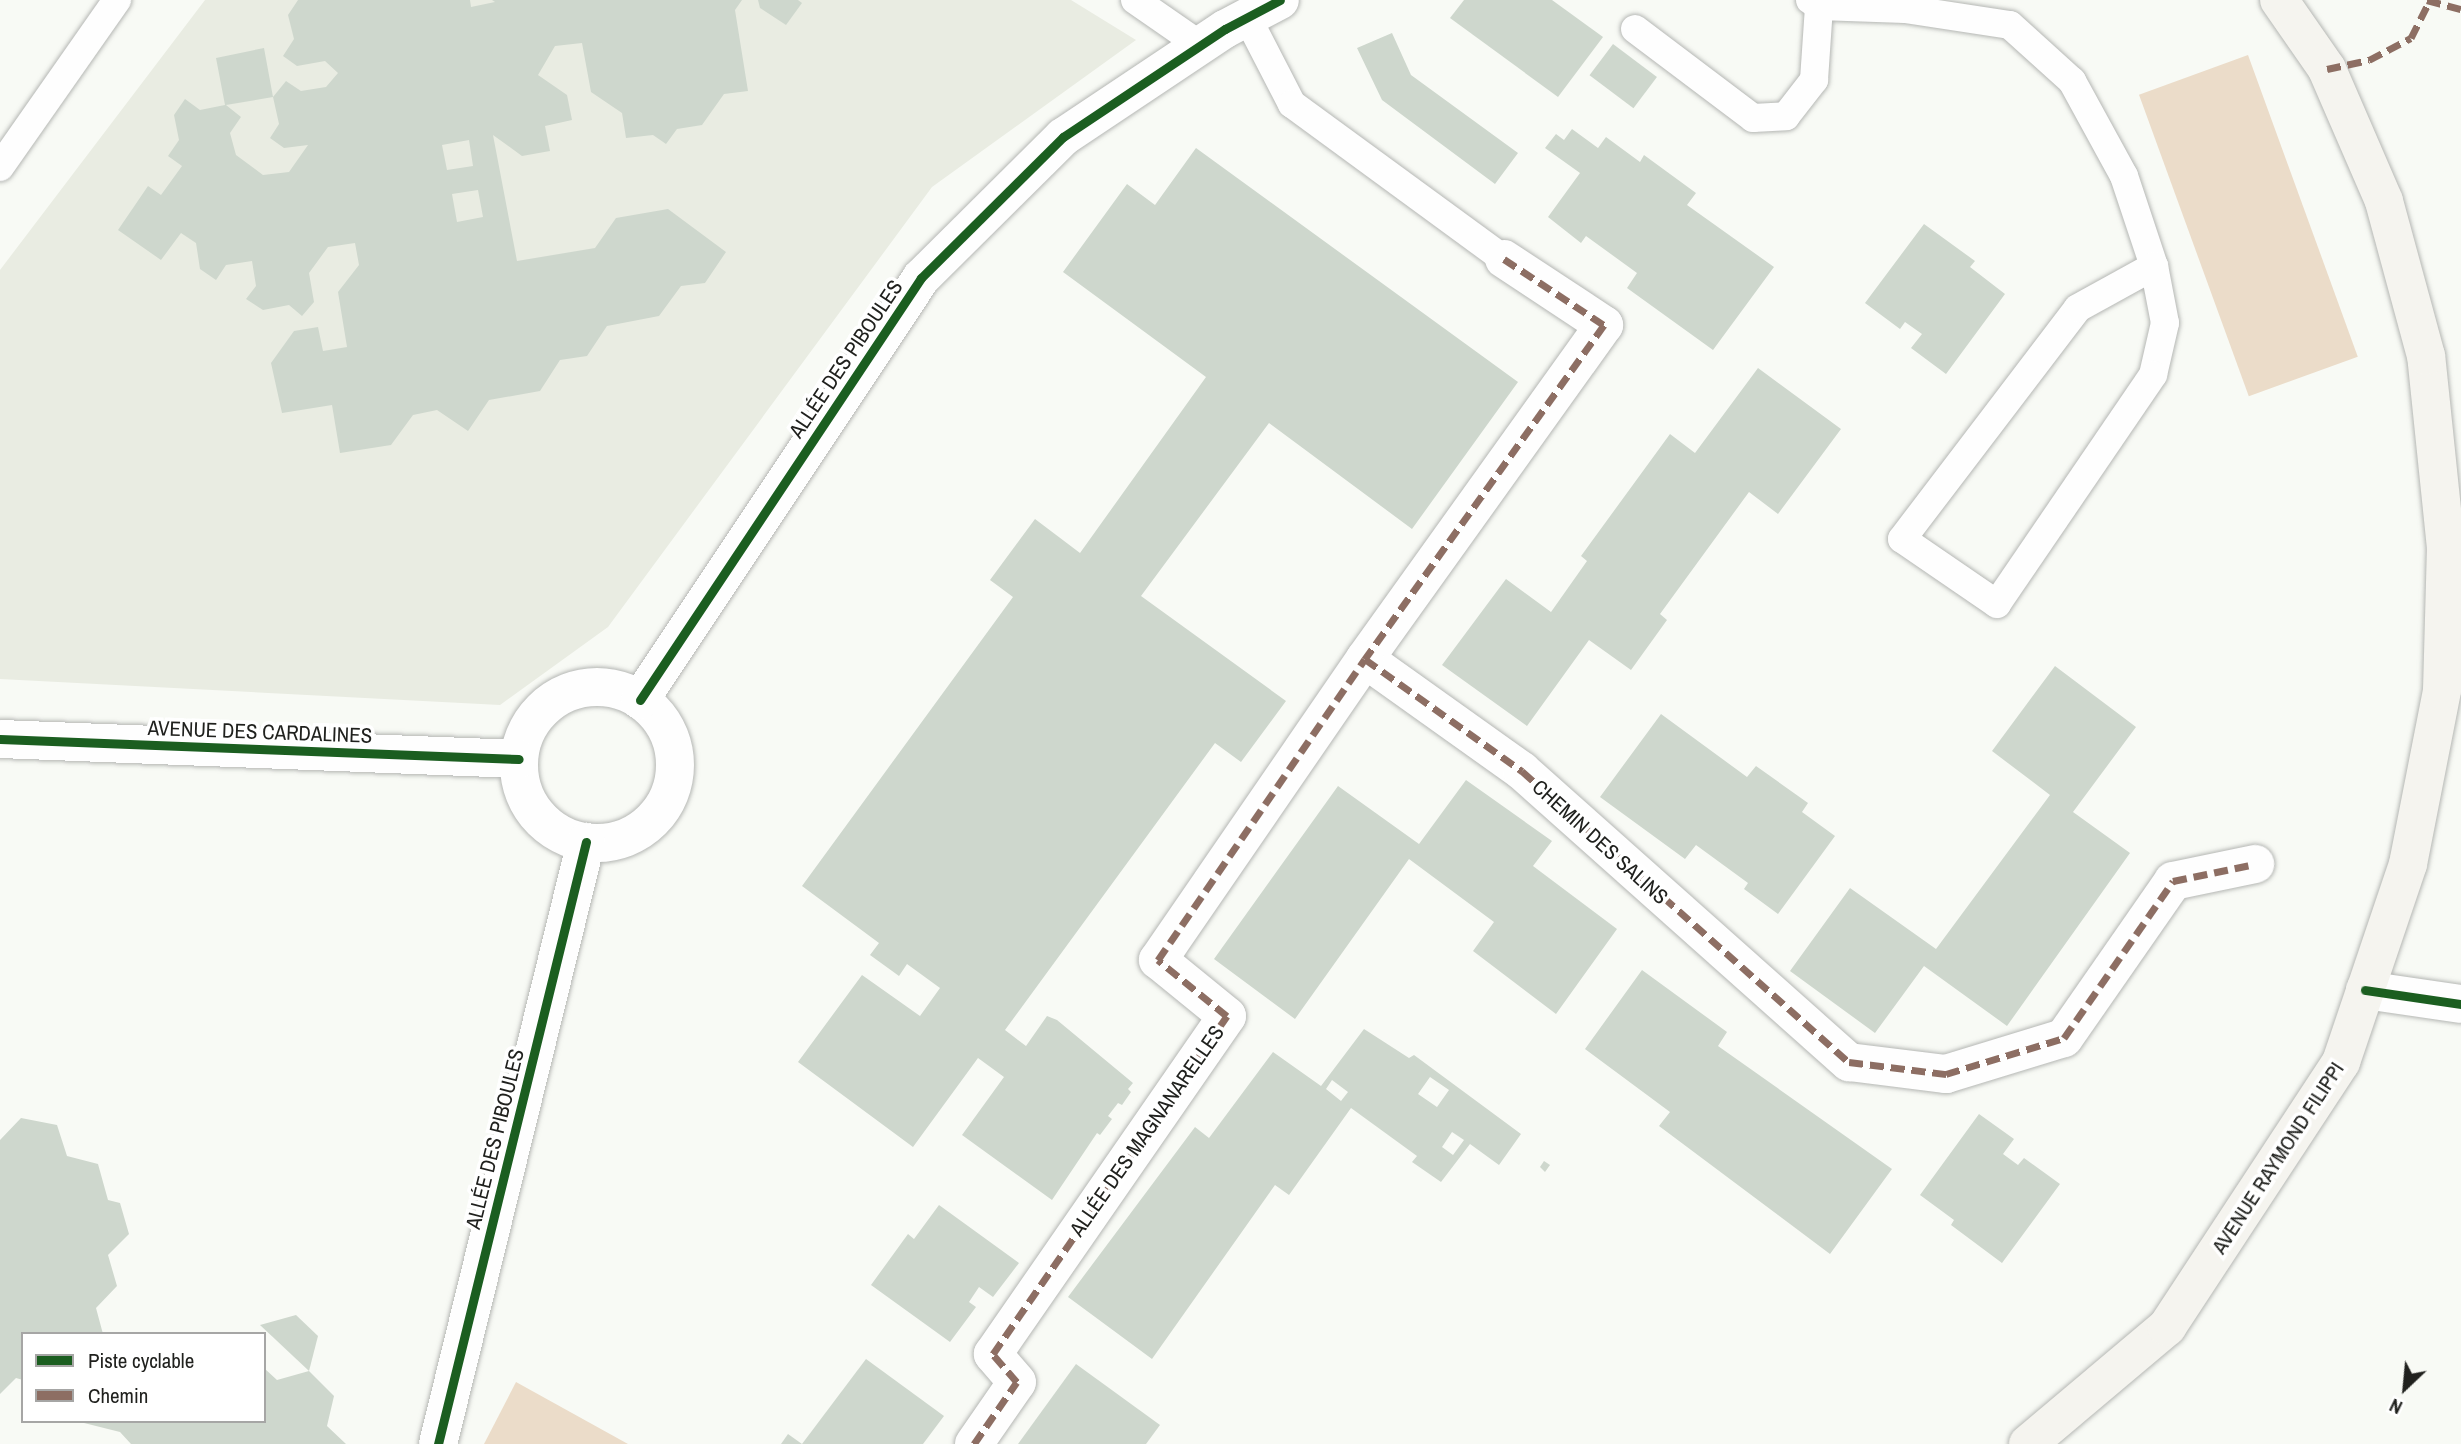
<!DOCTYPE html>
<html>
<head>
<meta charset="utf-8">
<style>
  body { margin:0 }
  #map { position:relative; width:2461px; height:1444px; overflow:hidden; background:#f8faf5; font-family:"Archivo Narrow",sans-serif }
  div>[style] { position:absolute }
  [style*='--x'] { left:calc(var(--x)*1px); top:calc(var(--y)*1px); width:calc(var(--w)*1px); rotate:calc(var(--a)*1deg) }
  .built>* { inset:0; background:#e9ece2 }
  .green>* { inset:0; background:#ebdcc9; transform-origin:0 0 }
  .building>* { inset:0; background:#ced7cd; transform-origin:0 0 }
  .roads { filter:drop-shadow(0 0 2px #b5b7b4) drop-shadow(0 0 2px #b5b7b4) }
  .lane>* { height:28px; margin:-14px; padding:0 14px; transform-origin:14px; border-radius:14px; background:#fefefe }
  .street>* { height:38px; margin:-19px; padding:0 19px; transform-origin:19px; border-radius:19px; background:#fefefe }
  .street>.ring { margin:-19px; padding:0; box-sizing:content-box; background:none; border:38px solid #fefefe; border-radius:50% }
  .secondary>* { height:38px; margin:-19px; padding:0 19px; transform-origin:19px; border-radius:19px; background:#f5f4ef }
  .quiet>* { height:7px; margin-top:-3.5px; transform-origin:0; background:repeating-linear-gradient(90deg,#8d6e63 0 14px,transparent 0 21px) }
  .cycleway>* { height:9px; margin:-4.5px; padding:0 4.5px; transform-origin:4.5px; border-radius:4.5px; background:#1b5e20 }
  span { translate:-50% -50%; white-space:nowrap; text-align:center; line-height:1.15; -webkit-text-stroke:7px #fff; paint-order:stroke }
  .street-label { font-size:21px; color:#20211e }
  .legend { position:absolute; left:21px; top:1332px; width:245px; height:91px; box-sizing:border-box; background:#fff; border:2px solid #a6a6a5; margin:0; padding:9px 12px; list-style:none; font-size:21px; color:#20211e }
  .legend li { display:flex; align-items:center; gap:14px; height:35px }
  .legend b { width:35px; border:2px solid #a6a6a5 }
  .north { position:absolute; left:2370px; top:1353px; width:70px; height:70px; -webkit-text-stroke:5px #fff; paint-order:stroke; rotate:206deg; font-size:19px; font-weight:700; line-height:28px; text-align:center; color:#20211e }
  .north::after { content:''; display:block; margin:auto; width:24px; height:32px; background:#20211e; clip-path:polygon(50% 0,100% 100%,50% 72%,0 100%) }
</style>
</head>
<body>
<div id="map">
  <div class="built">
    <i style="clip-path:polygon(205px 0,1071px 0,1136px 40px,932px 187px,608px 627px,500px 705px,0 679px,0 270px)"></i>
  </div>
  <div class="green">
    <i style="left:2248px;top:55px;width:321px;height:116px;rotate:70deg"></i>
    <i style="clip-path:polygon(516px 1382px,628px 1444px,484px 1444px)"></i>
  </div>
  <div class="building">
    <i style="clip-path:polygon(evenodd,298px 0,470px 0,471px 7px,495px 2px,492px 0,742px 0,735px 10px,748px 91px,724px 94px,702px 125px,677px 129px,666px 144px,653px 135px,626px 138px,622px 113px,591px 92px,582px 43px,555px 46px,538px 75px,567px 95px,572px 120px,545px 126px,550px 151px,522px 156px,493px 135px,517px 261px,595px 248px,616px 218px,668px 209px,726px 252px,705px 283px,681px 286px,659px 316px,607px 326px,587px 356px,560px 360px,540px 391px,489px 400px,468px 431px,437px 410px,413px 415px,391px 445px,340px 453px,332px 405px,282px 413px,271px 363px,294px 331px,318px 327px,323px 351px,347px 347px,338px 292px,359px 265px,355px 243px,328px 247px,309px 273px,314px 302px,302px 316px,289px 305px,263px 310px,246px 299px,256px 286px,252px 261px,226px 265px,216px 280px,200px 269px,196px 243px,181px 233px,161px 260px,118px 230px,148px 186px,161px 195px,182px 166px,168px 156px,179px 140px,174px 115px,185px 99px,200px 110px,225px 105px,216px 58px,264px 48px,273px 97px,226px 105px,241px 117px,230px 133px,236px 155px,263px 175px,289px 172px,308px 145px,284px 148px,270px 138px,279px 124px,273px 97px,286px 81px,301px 91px,326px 87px,338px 73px,325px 61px,297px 66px,283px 56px,294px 39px,288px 15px,298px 0,469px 140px,473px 166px,447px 170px,442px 145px,469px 140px,298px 0,478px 190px,483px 217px,457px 222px,452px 194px,478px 190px)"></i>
    <i style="clip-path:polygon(758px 0,798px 0,802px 3px,786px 25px,760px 8px)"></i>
    <i style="clip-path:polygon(1464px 0,1552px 0,1603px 37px,1558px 97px,1450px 18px)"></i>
    <i style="clip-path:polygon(1392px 33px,1411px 75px,1518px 153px,1495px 184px,1382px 100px,1357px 48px)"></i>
    <i style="left:1613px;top:44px;width:55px;height:39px;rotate:37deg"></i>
    <i style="clip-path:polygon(1572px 129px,1598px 148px,1606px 137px,1640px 162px,1644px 155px,1696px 193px,1687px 205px,1774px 267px,1713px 350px,1627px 288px,1637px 273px,1586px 236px,1581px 243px,1548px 217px,1580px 173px,1545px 148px,1556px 134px,1564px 140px)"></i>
    <i style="clip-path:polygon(1196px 148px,1518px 382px,1412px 529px,1269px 423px,1141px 596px,1286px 701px,1241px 762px,1215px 743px,1005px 1030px,1026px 1046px,1047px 1016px,1057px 1020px,1133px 1083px,1128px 1089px,1131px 1092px,1122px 1105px,1118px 1103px,1108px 1116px,1112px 1119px,1100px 1135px,1097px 1133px,1052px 1200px,962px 1135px,1004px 1077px,978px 1058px,913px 1147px,798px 1062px,862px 975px,920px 1016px,940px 988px,907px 964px,899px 976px,870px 955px,879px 943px,802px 886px,1013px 597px,990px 580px,1035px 519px,1080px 553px,1206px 377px,1063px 272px,1127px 184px,1155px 205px)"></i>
    <i style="clip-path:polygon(1924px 224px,1975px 261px,1970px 267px,2005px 294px,1946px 374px,1911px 348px,1922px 334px,1905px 322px,1900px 329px,1865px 303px)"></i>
    <i style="clip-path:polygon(1758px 368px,1841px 429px,1778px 514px,1749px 492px,1660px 614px,1667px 620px,1631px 670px,1589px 640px,1527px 726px,1442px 665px,1506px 579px,1551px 612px,1587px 561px,1581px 556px,1670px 434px,1695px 453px)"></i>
    <i style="clip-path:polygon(2055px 666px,2136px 727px,2073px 812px,2130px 853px,2007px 1026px,1924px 966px,1875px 1033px,1790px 971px,1850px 888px,1936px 949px,2050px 795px,1992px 751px)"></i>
    <i style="clip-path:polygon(1661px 714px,1747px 777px,1756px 766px,1808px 803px,1802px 812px,1835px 836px,1778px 914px,1744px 889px,1748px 883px,1696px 845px,1685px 859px,1600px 797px)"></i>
    <i style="clip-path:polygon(1466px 780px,1552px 841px,1533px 866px,1617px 929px,1556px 1014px,1473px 951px,1494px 922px,1409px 859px,1295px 1019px,1214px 959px,1338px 786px,1419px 844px)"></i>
    <i style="clip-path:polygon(1642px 970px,1727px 1032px,1718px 1046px,1892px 1169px,1830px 1254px,1659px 1126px,1670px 1112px,1585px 1049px)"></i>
    <i style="clip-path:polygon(evenodd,1364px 1029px,1409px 1058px,1414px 1055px,1521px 1134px,1499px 1165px,1470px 1144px,1441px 1182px,1412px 1162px,1417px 1156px,1351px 1108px,1289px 1195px,1275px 1185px,1152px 1359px,1068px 1297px,1195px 1127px,1209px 1138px,1273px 1052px,1321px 1086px,1364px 1029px,1430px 1077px,1449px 1090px,1437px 1107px,1418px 1094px,1430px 1077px,1364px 1029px,1332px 1080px,1348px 1092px,1341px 1101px,1326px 1089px,1332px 1080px,1364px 1029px,1452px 1132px,1464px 1140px,1453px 1155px,1442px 1147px,1452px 1132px)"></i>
    <i style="clip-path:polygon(1979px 1114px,2014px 1139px,2003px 1154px,2018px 1165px,2024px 1158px,2060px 1184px,2002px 1263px,1951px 1225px,1954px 1220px,1920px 1195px)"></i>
    <i style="clip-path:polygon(21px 1118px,57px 1125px,67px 1156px,98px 1164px,108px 1200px,120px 1203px,129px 1234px,108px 1255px,117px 1286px,96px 1308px,103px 1334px,23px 1334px,23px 1380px,16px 1378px,0 1394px,0 1140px)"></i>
    <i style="clip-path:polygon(1544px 1161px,1550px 1165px,1545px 1172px,1540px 1167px)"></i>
    <i style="clip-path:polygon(939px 1205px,1019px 1263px,993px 1297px,979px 1287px,969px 1302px,976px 1307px,950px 1342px,871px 1285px,908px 1234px,914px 1239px)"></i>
    <i style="clip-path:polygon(296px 1315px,318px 1336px,309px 1371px,260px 1325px)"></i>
    <i style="clip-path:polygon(866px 1359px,944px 1416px,923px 1444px,802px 1444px)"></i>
    <i style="clip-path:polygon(1076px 1364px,1160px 1425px,1146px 1444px,1018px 1444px)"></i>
    <i style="clip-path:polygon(264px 1368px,277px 1380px,309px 1371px,334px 1396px,327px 1426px,346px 1444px,131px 1444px,120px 1432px,80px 1422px,264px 1421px)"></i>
    <i style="clip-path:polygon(788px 1434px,802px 1444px,781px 1444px)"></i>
  </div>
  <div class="roads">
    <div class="lane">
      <i style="--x:1135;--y:0;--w:79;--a:34.7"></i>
      <i style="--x:1810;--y:0;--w:11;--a:34"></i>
      <i style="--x:1819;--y:6;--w:86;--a:2"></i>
      <i style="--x:1905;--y:9;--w:106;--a:8.7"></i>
      <i style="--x:2010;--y:25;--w:84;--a:42.1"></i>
      <i style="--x:2072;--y:81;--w:108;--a:61.3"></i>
      <i style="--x:2124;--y:176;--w:95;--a:71.6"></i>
      <i style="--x:2154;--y:266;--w:58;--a:79.1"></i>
      <i style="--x:2165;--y:323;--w:53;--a:103"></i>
      <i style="--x:2153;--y:375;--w:277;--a:124.3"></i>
      <i style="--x:1997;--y:604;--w:115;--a:-145.6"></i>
      <i style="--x:1902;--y:539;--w:290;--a:-52.7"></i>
      <i style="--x:2078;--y:308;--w:87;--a:-28.9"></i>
      <i style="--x:1247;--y:17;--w:98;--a:62.7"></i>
      <i style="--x:1292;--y:104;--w:263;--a:36.2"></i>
      <i style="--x:1635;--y:29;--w:148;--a:37"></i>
      <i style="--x:1753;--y:118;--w:33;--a:-3"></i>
      <i style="--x:1786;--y:116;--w:46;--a:-52.1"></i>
      <i style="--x:1814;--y:80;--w:74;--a:-86.1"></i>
      <i style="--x:0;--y:167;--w:204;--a:-55"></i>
    </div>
    <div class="street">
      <i style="--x:1504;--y:259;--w:120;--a:33.4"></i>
      <i style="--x:1604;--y:325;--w:411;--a:125.6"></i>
      <i style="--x:1365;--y:659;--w:193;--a:35.5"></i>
      <i style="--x:1522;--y:771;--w:438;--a:41.7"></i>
      <i style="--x:1849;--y:1062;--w:98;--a:7.1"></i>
      <i style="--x:1946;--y:1074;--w:123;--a:-17"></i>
      <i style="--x:2064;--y:1038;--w:191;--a:-55.2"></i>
      <i style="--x:2173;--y:881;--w:84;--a:-11.7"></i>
      <i class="ring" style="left:519px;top:687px;width:118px;height:118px"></i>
      <i style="--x:640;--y:700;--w:507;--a:-56.34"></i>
      <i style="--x:921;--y:278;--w:200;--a:-44.8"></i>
      <i style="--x:1063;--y:137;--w:195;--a:-33.7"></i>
      <i style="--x:1225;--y:29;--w:62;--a:-27.8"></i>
      <i style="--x:0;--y:739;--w:519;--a:2.21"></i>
      <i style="--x:2365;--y:990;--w:97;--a:8.3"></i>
      <i style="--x:438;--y:1444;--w:620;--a:-76.19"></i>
      <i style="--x:974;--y:1444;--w:75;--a:-55.3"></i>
      <i style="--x:1017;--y:1382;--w:37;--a:-131"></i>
      <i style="--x:993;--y:1354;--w:411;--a:-55.3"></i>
      <i style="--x:1227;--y:1016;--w:89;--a:-140.9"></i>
      <i style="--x:1158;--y:960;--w:365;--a:-55.5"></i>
    </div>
    <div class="secondary">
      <i style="--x:2028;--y:1444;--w:182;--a:-40.1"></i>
      <i style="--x:2167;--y:1327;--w:317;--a:-56.7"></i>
      <i style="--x:2341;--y:1062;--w:209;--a:-71.3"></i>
      <i style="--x:2408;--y:864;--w:177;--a:-78.9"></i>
      <i style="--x:2442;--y:690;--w:142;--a:-88.4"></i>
      <i style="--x:2446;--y:548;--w:193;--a:-95.9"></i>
      <i style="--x:2426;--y:356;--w:161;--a:-105.2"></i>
      <i style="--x:2384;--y:201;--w:144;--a:-113.4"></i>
      <i style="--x:2327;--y:69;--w:84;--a:-124.8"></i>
    </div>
  </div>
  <div class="quiet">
    <i style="--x:2427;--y:0;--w:35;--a:15"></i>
    <i style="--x:2327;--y:69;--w:43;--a:-12.1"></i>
    <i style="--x:2369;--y:60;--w:47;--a:-27.6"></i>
    <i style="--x:2411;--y:38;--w:40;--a:-63.4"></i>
    <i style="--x:1504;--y:259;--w:120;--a:33.4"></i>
    <i style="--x:1604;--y:325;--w:411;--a:125.6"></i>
    <i style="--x:1365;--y:659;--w:193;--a:35.5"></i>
    <i style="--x:1522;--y:771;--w:438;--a:41.7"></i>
    <i style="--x:1849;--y:1062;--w:98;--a:7.1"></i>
    <i style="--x:1946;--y:1074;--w:123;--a:-17"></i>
    <i style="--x:2064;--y:1038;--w:191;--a:-55.2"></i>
    <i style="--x:2173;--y:881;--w:84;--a:-11.7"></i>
    <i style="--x:974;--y:1444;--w:75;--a:-55.3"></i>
    <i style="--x:1017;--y:1382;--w:37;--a:-131"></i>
    <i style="--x:993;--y:1354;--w:411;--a:-55.3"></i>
    <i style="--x:1227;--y:1016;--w:89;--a:-140.9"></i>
    <i style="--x:1158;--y:960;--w:365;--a:-55.5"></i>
  </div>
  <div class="cycleway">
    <i style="--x:640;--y:700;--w:507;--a:-56.34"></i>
    <i style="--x:921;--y:278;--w:200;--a:-44.8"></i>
    <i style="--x:1063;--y:137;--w:195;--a:-33.7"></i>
    <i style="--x:1225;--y:29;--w:62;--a:-27.8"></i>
    <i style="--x:0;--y:739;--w:519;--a:2.21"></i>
    <i style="--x:2365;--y:990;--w:97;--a:8.3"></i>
    <i style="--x:438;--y:1444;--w:620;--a:-76.19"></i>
  </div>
  <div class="street-label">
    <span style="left:846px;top:359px;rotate:-56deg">ALLÉE DES PIBOULES</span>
    <span style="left:260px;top:732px;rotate:2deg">AVENUE DES CARDALINES</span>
    <span style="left:1600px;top:842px;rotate:42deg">CHEMIN DES SALINS</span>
    <span style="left:1147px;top:1131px;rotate:-55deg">ALLÉE DES MAGNANARELLES</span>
    <span style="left:495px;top:1139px;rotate:-76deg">ALLÉE DES PIBOULES</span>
    <span style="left:2278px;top:1158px;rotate:-57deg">AVENUE RAYMOND FILIPPI</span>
  </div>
  <ul class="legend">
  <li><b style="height:9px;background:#1b5e20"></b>Piste cyclable</li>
  <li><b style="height:9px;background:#8d6e63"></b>Chemin</li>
  </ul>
  <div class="north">N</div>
</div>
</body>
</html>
